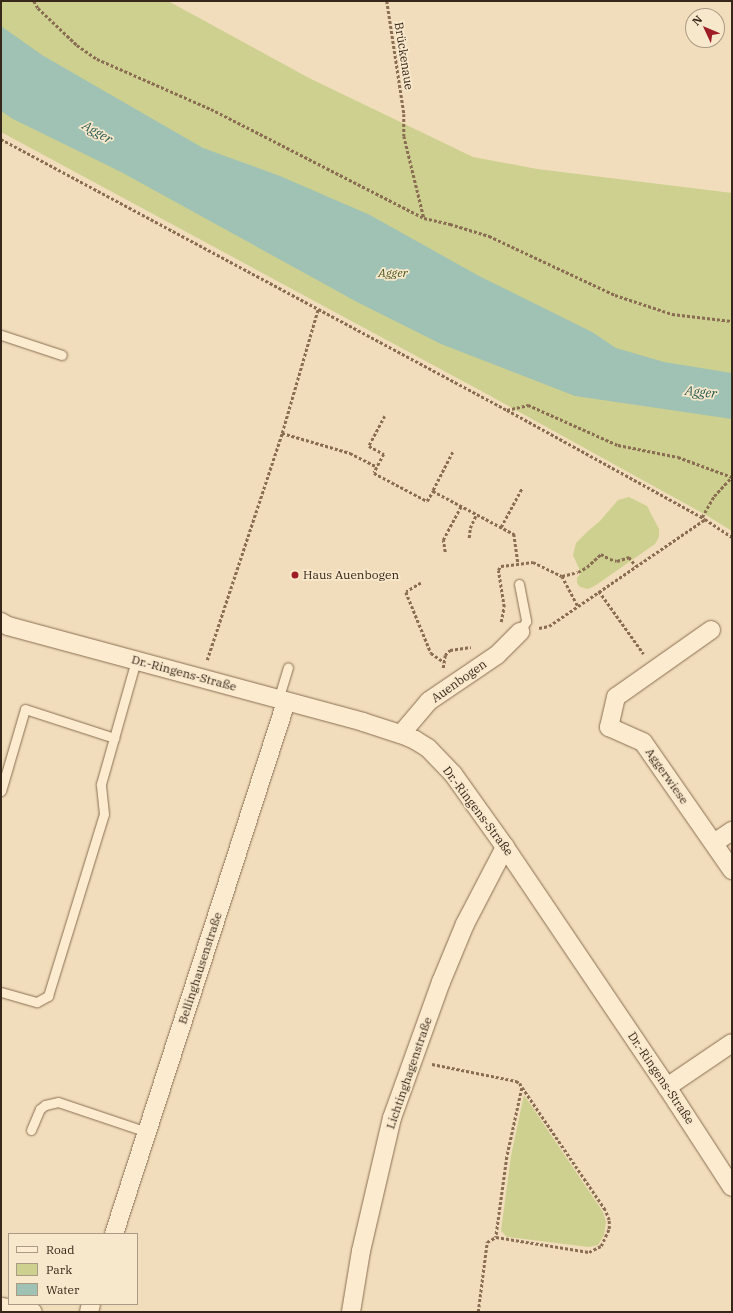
<!DOCTYPE html>
<html>
<head>
<meta charset="utf-8">
<style>
  body { margin:0 }
  #map { position:relative; width:733px; height:1313px; overflow:hidden; background:#f1ddbb; font-family:"IBM Plex Serif",serif }
  div>[style] { position:absolute }
  [style*='--x'] { left:calc(var(--x)*1px); top:calc(var(--y)*1px); width:calc(var(--w)*1px); rotate:calc(var(--a)*1deg) }
  .green>* { inset:0; background:#cdd08e }
  .water>* { inset:0; background:#a0c2b5 }
  .path>* { height:2.5px; margin-top:-1.25px; transform-origin:0; background:repeating-linear-gradient(90deg,#8a6d53 0 3px,transparent 0 5px) }
  .roads { filter:drop-shadow(0 0 1px #8a6d53) drop-shadow(0 0 1px #8a6d53) }
  .lane>* { height:9px; margin:-4.5px; padding:0 4.5px; transform-origin:4.5px; border-radius:4.5px; background:#fcebce }
  .street>* { height:18px; margin:-9px; padding:0 9px; transform-origin:9px; border-radius:9px; background:#fcebce }
  .dots>* { width:11px; height:11px; translate:-50% -50%; box-sizing:border-box; border:2px solid #f8e8cb; border-radius:50% }
  span { translate:-50% -50%; white-space:nowrap; text-align:center; line-height:1.15; -webkit-text-stroke:3.5px #f8e8cb; paint-order:stroke }
  .street-label { font-size:12px; color:#37261a }
  .park-label { font-size:12px; color:#4b561f; font-style:italic }
  .poi-label { font-size:12px; color:#37261a }
  .left { translate:0 -50%; text-align:left }
  .water-label { font-size:13px; color:#285952; font-style:italic }
  .frame { position:absolute; inset:0; border:2px solid #37261a; pointer-events:none }
  .legend { position:absolute; left:8px; top:1233px; width:130px; height:72px; box-sizing:border-box; background:#f8e8cb; border:1px solid #ab9a84; margin:0; padding:5px 7px; list-style:none; font-size:12px; color:#37261a }
  .legend li { display:flex; align-items:center; gap:8px; height:20px }
  .legend b { width:20px; border:1px solid #ab9a84 }
  .north { position:absolute; left:685px; top:8px; width:40px; height:40px; box-sizing:border-box; background:#f8e8cb; border:1px solid #ab9a84; border-radius:50%; rotate:314deg; font-size:11px; font-weight:700; line-height:16px; text-align:center; color:#37261a }
  .north::after { content:''; display:block; margin:auto; width:14px; height:18px; background:#9e1e28; clip-path:polygon(50% 0,100% 100%,50% 72%,0 100%) }
</style>
</head>
<body>
<div id="map">
  <div class="green">
    <i style="clip-path:polygon(1px 1px,168px 1px,309px 78px,473px 157px,537px 169px,732px 193px,732px 531px,706px 515px,485px 393px,1px 132px)"></i>
    <i style="clip-path:polygon(629px 497px,647px 506px,659px 529px,659px 537px,655px 544px,596px 585px,588px 589px,580px 587px,577px 583px,577px 578px,581px 573px,573px 555px,576px 543px,588px 531px,600px 521px,618px 500px)"></i>
    <i style="clip-path:polygon(524px 1095px,603px 1212px,606px 1222px,604px 1235px,598px 1245px,589px 1247px,507px 1237px,501px 1231px,511px 1156px)"></i>
  </div>
  <div class="water">
    <i style="clip-path:polygon(1px 26px,42px 55px,203px 148px,280px 176px,370px 215px,479px 276px,592px 332px,616px 348px,664px 362px,732px 373px,732px 419px,575px 396px,441px 344px,357px 302px,121px 172px,13px 119px,1px 111px)"></i>
  </div>
  <div class="path">
    <i style="--x:34;--y:1;--w:8;--a:60"></i>
    <i style="--x:38;--y:8;--w:54;--a:43.5"></i>
    <i style="--x:77;--y:45;--w:24;--a:35"></i>
    <i style="--x:97;--y:59;--w:124;--a:23.7"></i>
    <i style="--x:211;--y:109;--w:239;--a:27.1"></i>
    <i style="--x:424;--y:218;--w:27;--a:13"></i>
    <i style="--x:450;--y:224;--w:41;--a:17.1"></i>
    <i style="--x:489;--y:236;--w:139;--a:25.1"></i>
    <i style="--x:615;--y:295;--w:60;--a:18.4"></i>
    <i style="--x:672;--y:314;--w:60;--a:6.7"></i>
    <i style="--x:387;--y:1;--w:114;--a:81.4"></i>
    <i style="--x:404;--y:114;--w:22;--a:90"></i>
    <i style="--x:404;--y:136;--w:84;--a:76.3"></i>
    <i style="--x:1;--y:139;--w:574;--a:28.17"></i>
    <i style="--x:507;--y:410;--w:226;--a:28.8"></i>
    <i style="--x:705;--y:519;--w:32;--a:34"></i>
    <i style="--x:507;--y:410;--w:22;--a:-13"></i>
    <i style="--x:528;--y:405;--w:98;--a:24"></i>
    <i style="--x:618;--y:445;--w:61;--a:11.3"></i>
    <i style="--x:678;--y:457;--w:58;--a:20.3"></i>
    <i style="--x:385;--y:416;--w:34;--a:118"></i>
    <i style="--x:369;--y:446;--w:17;--a:28"></i>
    <i style="--x:384;--y:454;--w:21;--a:118"></i>
    <i style="--x:374;--y:473;--w:60;--a:27.8"></i>
    <i style="--x:427;--y:501;--w:12;--a:-59"></i>
    <i style="--x:282;--y:433;--w:71;--a:16.4"></i>
    <i style="--x:350;--y:453;--w:30;--a:27"></i>
    <i style="--x:453;--y:452;--w:44;--a:117.1"></i>
    <i style="--x:433;--y:491;--w:92;--a:28"></i>
    <i style="--x:514;--y:534;--w:29;--a:82"></i>
    <i style="--x:702;--y:517;--w:24;--a:-60"></i>
    <i style="--x:714;--y:496;--w:26;--a:-47"></i>
    <i style="--x:501;--y:527;--w:44;--a:-61.7"></i>
    <i style="--x:469;--y:538;--w:10;--a:-84"></i>
    <i style="--x:470;--y:528;--w:14;--a:-65"></i>
    <i style="--x:445;--y:552;--w:12;--a:-99"></i>
    <i style="--x:443;--y:540;--w:38;--a:-62"></i>
    <i style="--x:562;--y:576;--w:34;--a:62"></i>
    <i style="--x:421;--y:583;--w:17;--a:149"></i>
    <i style="--x:406;--y:592;--w:66;--a:67.7"></i>
    <i style="--x:431;--y:653;--w:16;--a:35"></i>
    <i style="--x:599;--y:591;--w:77;--a:54.5"></i>
    <i style="--x:501;--y:622;--w:15;--a:-79"></i>
    <i style="--x:504;--y:607;--w:37;--a:-99"></i>
    <i style="--x:498;--y:570;--w:5;--a:-53"></i>
    <i style="--x:501;--y:566;--w:32;--a:-7"></i>
    <i style="--x:533;--y:562;--w:32;--a:26"></i>
    <i style="--x:562;--y:576;--w:16;--a:-14"></i>
    <i style="--x:578;--y:572;--w:10;--a:-29"></i>
    <i style="--x:587;--y:567;--w:19;--a:-43"></i>
    <i style="--x:601;--y:554;--w:10;--a:29"></i>
    <i style="--x:610;--y:559;--w:7;--a:16"></i>
    <i style="--x:617;--y:561;--w:13;--a:-18"></i>
    <i style="--x:629;--y:557;--w:11;--a:52"></i>
    <i style="--x:539;--y:628;--w:10;--a:-11"></i>
    <i style="--x:549;--y:626;--w:189;--a:-34.4"></i>
    <i style="--x:1;--y:651;--w:1;--a:0"></i>
    <i style="--x:207;--y:660;--w:239;--a:-71.7"></i>
    <i style="--x:282;--y:433;--w:129;--a:-73.8"></i>
    <i style="--x:443;--y:668;--w:13;--a:-81"></i>
    <i style="--x:445;--y:655;--w:7;--a:-45"></i>
    <i style="--x:450;--y:650;--w:21;--a:-8"></i>
    <i style="--x:432;--y:1064;--w:86;--a:11.4"></i>
    <i style="--x:516;--y:1081;--w:4;--a:27"></i>
    <i style="--x:520;--y:1083;--w:5;--a:68"></i>
    <i style="--x:478;--y:1312;--w:71;--a:-82.7"></i>
    <i style="--x:487;--y:1242;--w:10;--a:-29"></i>
    <i style="--x:496;--y:1237;--w:94;--a:9.2"></i>
    <i style="--x:589;--y:1252;--w:13;--a:-27"></i>
    <i style="--x:601;--y:1246;--w:19;--a:-65"></i>
    <i style="--x:609;--y:1229;--w:9;--a:-90"></i>
    <i style="--x:609;--y:1220;--w:11;--a:-112"></i>
    <i style="--x:605;--y:1210;--w:148;--a:-124.2"></i>
    <i style="--x:522;--y:1088;--w:71;--a:102.3"></i>
    <i style="--x:507;--y:1157;--w:81;--a:97.8"></i>
  </div>
  <div class="roads">
    <div class="lane">
      <i style="--x:1;--y:335;--w:64;--a:18.2"></i>
      <i style="--x:519;--y:584;--w:38;--a:79"></i>
      <i style="--x:526;--y:621;--w:13;--a:119"></i>
      <i style="--x:278;--y:700;--w:34;--a:-73"></i>
      <i style="--x:1;--y:791;--w:85;--a:-73.7"></i>
      <i style="--x:25;--y:709;--w:94;--a:18"></i>
      <i style="--x:1;--y:992;--w:37;--a:16"></i>
      <i style="--x:37;--y:1002;--w:13;--a:-29"></i>
      <i style="--x:48;--y:996;--w:190;--a:-72.9"></i>
      <i style="--x:104;--y:814;--w:30;--a:-96"></i>
      <i style="--x:101;--y:784;--w:129;--a:-74.2"></i>
      <i style="--x:31;--y:1130;--w:23;--a:-67"></i>
      <i style="--x:40;--y:1109;--w:6;--a:-39"></i>
      <i style="--x:45;--y:1105;--w:13;--a:-13"></i>
      <i style="--x:58;--y:1102;--w:94;--a:18.6"></i>
    </div>
    <div class="street">
      <i style="--x:1;--y:622;--w:8;--a:30"></i>
      <i style="--x:8;--y:626;--w:368;--a:15.1"></i>
      <i style="--x:363;--y:722;--w:40;--a:18"></i>
      <i style="--x:401;--y:734;--w:15;--a:23"></i>
      <i style="--x:415;--y:740;--w:15;--a:32"></i>
      <i style="--x:428;--y:748;--w:36;--a:46"></i>
      <i style="--x:453;--y:774;--w:90;--a:54.5"></i>
      <i style="--x:505;--y:847;--w:290;--a:56"></i>
      <i style="--x:667;--y:1087;--w:119;--a:57"></i>
      <i style="--x:711;--y:630;--w:116;--a:144.8"></i>
      <i style="--x:616;--y:697;--w:31;--a:103"></i>
      <i style="--x:609;--y:727;--w:37;--a:24"></i>
      <i style="--x:643;--y:742;--w:156;--a:55.2"></i>
      <i style="--x:401;--y:734;--w:43;--a:-49.7"></i>
      <i style="--x:429;--y:701;--w:82;--a:-34.1"></i>
      <i style="--x:497;--y:655;--w:33;--a:-45"></i>
      <i style="--x:714;--y:843;--w:22;--a:-34"></i>
      <i style="--x:667;--y:1087;--w:78;--a:-34.1"></i>
      <i style="--x:114;--y:1234;--w:559;--a:-72.08"></i>
      <i style="--x:1;--y:1307;--w:32;--a:9"></i>
      <i style="--x:89;--y:1312;--w:8;--a:-76"></i>
      <i style="--x:351;--y:1312;--w:62;--a:-80.7"></i>
      <i style="--x:361;--y:1251;--w:137;--a:-76.9"></i>
      <i style="--x:392;--y:1118;--w:145;--a:-70.2"></i>
      <i style="--x:441;--y:982;--w:63;--a:-67.5"></i>
      <i style="--x:465;--y:924;--w:87;--a:-62.5"></i>
    </div>
  </div>
  <div class="dots">
    <i style="left:295px;top:575px;background:#9e1e28"></i>
  </div>
  <div class="street-label">
    <span style="left:404px;top:56px;rotate:81deg">Brückenaue</span>
    <span style="left:184px;top:673px;rotate:15deg">Dr.-Ringens-Straße</span>
    <span style="left:459px;top:681px;rotate:-35deg">Auenbogen</span>
    <span style="left:667px;top:776px;rotate:55deg">Aggerwiese</span>
    <span style="left:478px;top:811px;rotate:53deg">Dr.-Ringens-Straße</span>
    <span style="left:200px;top:968px;rotate:-72deg">Bellinghausenstraße</span>
    <span style="left:409px;top:1073px;rotate:-71deg">Lichtinghagenstraße</span>
    <span style="left:661px;top:1078px;rotate:56deg">Dr.-Ringens-Straße</span>
  </div>
  <div class="park-label">
    <span style="left:393px;top:273px">Agger</span>
  </div>
  <div class="poi-label">
    <span class="left" style="left:303px;top:575px">Haus Auenbogen</span>
  </div>
  <div class="water-label">
    <span style="left:97px;top:133px;rotate:30deg">Agger</span>
    <span style="left:701px;top:393px;rotate:6deg">Agger</span>
  </div>
  <div class="frame"></div>
  <ul class="legend">
  <li><b style="height:5px;background:#fcebce"></b>Road</li>
  <li><b style="height:11px;background:#cdd08e"></b>Park</li>
  <li><b style="height:11px;background:#a0c2b5"></b>Water</li>
  </ul>
  <div class="north">N</div>
</div>
</body>
</html>
